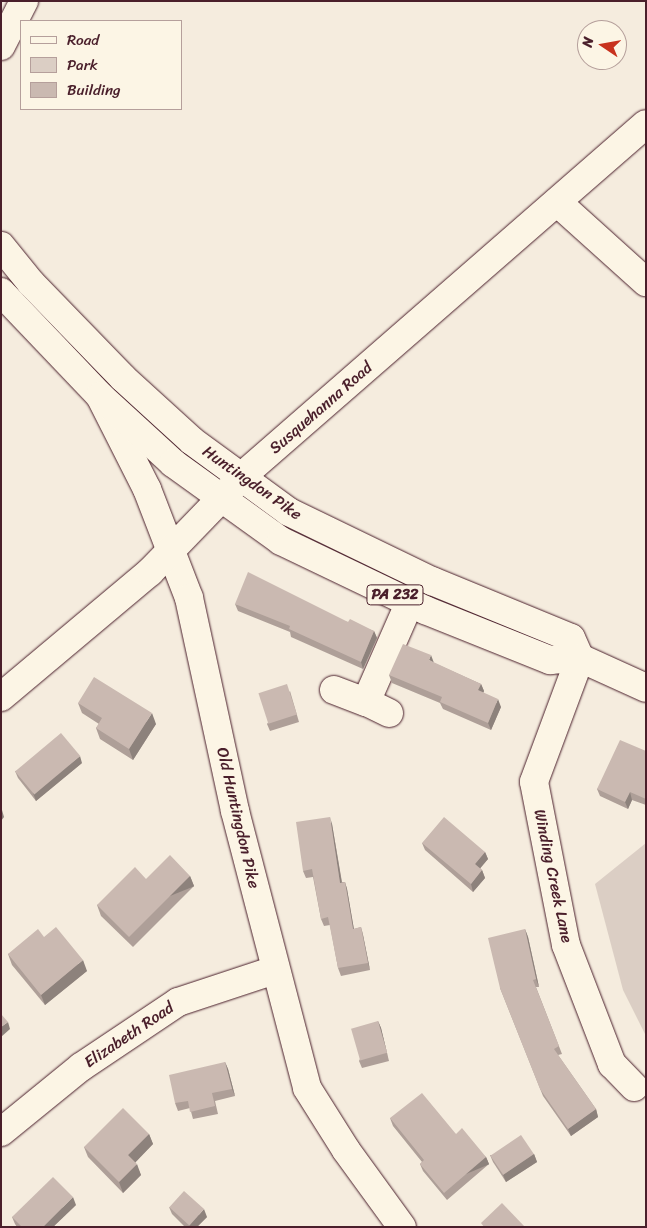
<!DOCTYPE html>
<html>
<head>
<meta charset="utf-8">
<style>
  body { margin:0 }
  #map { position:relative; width:647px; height:1228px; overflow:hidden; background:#f5ecde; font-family:Sriracha,sans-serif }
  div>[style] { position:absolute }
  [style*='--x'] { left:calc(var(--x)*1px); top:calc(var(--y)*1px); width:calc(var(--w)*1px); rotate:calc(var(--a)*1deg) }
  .green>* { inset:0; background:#dbcec4 }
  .roads { filter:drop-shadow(0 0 1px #4a1f2b) drop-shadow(0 0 1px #4a1f2b) }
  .minor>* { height:28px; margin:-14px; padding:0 14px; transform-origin:14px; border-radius:14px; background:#fcf5e5 }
  .major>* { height:28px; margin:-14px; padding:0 14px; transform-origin:14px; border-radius:14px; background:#fcf5e5 }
  .wall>* { inset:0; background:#ae9f98 }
  .shaded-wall>* { inset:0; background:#8d827c; transform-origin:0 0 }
  .building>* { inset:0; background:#cab9b1; transform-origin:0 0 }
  span { translate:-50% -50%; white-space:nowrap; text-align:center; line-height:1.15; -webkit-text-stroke:4px #fcf5e5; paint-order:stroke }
  .shield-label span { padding:1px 4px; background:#fcf5e5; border:1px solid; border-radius:4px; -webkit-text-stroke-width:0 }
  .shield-label { font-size:15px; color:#4a1f2b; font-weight:700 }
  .street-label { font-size:16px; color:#4a1f2b }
  .frame { position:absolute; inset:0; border:2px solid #4a1f2b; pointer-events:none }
  .legend { position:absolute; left:20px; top:20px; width:162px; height:90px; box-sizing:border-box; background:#fcf5e5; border:1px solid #b59f9b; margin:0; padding:6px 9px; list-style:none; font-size:15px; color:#4a1f2b }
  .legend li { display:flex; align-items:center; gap:10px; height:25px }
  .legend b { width:25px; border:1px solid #b59f9b }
  .north { position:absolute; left:577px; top:20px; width:50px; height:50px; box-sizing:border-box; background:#fcf5e5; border:1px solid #b59f9b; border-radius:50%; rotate:282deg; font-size:14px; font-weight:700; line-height:20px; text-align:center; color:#4a1f2b }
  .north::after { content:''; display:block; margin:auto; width:18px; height:22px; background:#c8321e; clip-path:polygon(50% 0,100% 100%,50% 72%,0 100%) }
</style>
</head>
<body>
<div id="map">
  <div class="green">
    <i style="clip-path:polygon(646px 843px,646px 1036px,623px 990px,595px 884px)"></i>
  </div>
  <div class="roads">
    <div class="minor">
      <i style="--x:1;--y:46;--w:51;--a:-62.9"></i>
      <i style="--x:557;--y:202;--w:120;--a:42"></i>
      <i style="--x:102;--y:400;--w:100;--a:63.2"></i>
      <i style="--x:147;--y:489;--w:117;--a:68.9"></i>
      <i style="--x:189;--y:598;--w:218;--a:77.8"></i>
      <i style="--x:235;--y:811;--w:286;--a:75.4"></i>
      <i style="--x:307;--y:1088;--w:73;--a:57.8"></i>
      <i style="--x:346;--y:1150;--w:95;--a:54"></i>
      <i style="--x:241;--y:477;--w:537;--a:-41.08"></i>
      <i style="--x:580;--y:658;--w:132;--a:110.4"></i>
      <i style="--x:534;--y:782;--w:166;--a:78.9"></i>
      <i style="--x:566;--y:945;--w:128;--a:68.9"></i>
      <i style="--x:612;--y:1064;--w:32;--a:46"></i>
      <i style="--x:334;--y:690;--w:34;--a:21"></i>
      <i style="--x:389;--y:713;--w:25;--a:-154"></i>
      <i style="--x:366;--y:702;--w:109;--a:-66.3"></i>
      <i style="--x:1;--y:1132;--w:103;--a:-39.1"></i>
      <i style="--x:81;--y:1067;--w:117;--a:-33.8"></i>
      <i style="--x:178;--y:1002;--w:102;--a:-18.3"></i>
    </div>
    <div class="major">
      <i style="--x:1;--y:246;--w:48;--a:51"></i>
      <i style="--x:31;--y:283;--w:132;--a:45.9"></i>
      <i style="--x:123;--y:378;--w:93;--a:42.4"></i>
      <i style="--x:192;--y:441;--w:120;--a:36.2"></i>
      <i style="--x:289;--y:512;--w:159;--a:25.8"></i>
      <i style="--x:432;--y:581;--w:150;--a:22.3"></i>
      <i style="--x:571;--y:638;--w:22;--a:66"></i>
      <i style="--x:1;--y:292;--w:144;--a:46.4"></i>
      <i style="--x:100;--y:396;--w:99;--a:42.5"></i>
      <i style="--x:173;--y:463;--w:133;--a:35.8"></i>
      <i style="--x:281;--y:541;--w:160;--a:25.6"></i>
      <i style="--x:425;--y:610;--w:135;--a:21.8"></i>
      <i style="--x:550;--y:660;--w:30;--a:-4"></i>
      <i style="--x:580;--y:658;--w:72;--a:24.4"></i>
      <i style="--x:1;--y:697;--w:194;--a:-40"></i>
      <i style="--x:150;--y:572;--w:120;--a:-46"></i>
    </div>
  </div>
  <div class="wall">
    <i style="clip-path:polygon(235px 604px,348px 622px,374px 631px,377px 638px,363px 669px,291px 637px,290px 632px,238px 611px)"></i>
    <i style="clip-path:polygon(434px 663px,481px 684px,484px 691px,483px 693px,501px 707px,491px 730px,443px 709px,440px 703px,392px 683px,389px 675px)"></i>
    <i style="clip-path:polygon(290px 691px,299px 722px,270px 731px,267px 724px)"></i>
    <i style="clip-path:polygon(78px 703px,156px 724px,133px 760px,100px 739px,96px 728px,99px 724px,82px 713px)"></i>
    <i style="clip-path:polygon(646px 751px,646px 805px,632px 800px,628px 809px,600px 796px,597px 789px)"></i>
    <i style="clip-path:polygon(82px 763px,36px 801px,18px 778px,15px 771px)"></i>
    <i style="clip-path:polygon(332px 824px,342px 882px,345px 882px,347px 889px,354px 929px,361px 927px,363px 935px,370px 970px,341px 976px,338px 968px,330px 925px,324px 926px,321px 919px,313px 877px,306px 878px,303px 871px)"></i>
    <i style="clip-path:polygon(422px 843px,485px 852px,488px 859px,480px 868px,482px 870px,485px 878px,473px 892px,425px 850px)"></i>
    <i style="clip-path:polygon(190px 876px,194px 886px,133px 947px,101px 916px,97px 905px,146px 879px)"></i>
    <i style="clip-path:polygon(525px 929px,528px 937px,539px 987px,536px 987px,562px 1054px,558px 1055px,596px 1109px,598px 1117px,571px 1136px,543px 1096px,500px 988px)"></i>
    <i style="clip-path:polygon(44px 937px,87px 971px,45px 1005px,12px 965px,8px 954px)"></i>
    <i style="clip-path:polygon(378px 1021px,381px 1028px,389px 1061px,362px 1068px,359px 1061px)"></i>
    <i style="clip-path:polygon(225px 1062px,228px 1069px,235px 1096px,215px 1101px,218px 1114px,193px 1119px,190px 1108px,178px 1111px,175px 1103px)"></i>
    <i style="clip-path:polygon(390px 1118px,456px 1134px,486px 1157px,489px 1164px,447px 1200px,423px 1171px,420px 1164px,422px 1162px,393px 1126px)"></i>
    <i style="clip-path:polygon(149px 1134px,153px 1144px,135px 1162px,141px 1175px,123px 1193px,88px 1157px,84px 1147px)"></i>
    <i style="clip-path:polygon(534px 1154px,537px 1162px,506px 1182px,493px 1162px,490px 1155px)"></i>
    <i style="clip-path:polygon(76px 1205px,53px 1227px,17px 1227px,15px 1224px,12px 1217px)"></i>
    <i style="clip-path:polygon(169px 1207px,207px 1217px,197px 1227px,185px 1227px,172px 1214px)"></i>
  </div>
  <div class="shaded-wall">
    <i style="clip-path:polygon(374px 631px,377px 638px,363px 669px,361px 662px)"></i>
    <i style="clip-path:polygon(431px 655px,434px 663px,429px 660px)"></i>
    <i style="clip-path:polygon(481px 684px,484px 691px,481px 698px,478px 690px)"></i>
    <i style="clip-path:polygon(498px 699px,501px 707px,491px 730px,488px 723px)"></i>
    <i style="clip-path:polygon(152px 713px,156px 724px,133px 760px,129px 749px)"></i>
    <i style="clip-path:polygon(80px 756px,82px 763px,36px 801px,33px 793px)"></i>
    <i style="clip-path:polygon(630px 792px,632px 800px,628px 809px,625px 802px)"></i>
    <i style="clip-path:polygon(2px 810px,4px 817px,1px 821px,1px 811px)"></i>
    <i style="clip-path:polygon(330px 817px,332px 824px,343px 890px,340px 883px)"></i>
    <i style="clip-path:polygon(485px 852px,488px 859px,478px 871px,475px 864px)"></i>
    <i style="clip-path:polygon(482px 870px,485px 878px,473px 892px,471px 884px)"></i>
    <i style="left:190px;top:876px;width:11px;height:86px;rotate:68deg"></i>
    <i style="clip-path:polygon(345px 882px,347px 889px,355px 936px,353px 929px)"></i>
    <i style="clip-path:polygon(361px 927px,363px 935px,370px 970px,368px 963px)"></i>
    <i style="clip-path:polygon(525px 929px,528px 937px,539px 987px,536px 979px)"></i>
    <i style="clip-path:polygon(83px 960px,87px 971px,45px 1005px,41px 995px)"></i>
    <i style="clip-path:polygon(378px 1021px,381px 1028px,389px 1061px,387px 1053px)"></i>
    <i style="clip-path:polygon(8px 1022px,10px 1029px,1px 1037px,1px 1027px)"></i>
    <i style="clip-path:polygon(225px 1062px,228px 1069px,235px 1096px,232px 1089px)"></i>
    <i style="clip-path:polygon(596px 1109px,598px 1117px,571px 1136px,568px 1129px)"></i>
    <i style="clip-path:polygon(149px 1134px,153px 1144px,132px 1166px,128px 1155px)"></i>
    <i style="clip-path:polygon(534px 1154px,537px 1162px,506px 1182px,503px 1175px)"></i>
    <i style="left:486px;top:1157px;width:8px;height:55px;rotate:67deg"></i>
    <i style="clip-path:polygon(137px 1164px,141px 1175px,123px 1193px,119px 1182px)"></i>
    <i style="clip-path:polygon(73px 1197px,76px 1205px,53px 1227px,43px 1227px)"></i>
    <i style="clip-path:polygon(204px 1209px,207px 1217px,197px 1227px,189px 1227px,189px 1226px)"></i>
  </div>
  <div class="building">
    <i style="clip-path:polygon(248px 572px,348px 622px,350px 619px,374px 631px,361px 662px,289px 629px,290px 626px,235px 604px)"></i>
    <i style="clip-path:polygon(403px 644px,431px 655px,429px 660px,481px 684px,478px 690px,498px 699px,488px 723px,440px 702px,442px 697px,389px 675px)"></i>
    <i style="clip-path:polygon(94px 677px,152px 713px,129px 749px,96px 728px,102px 718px,78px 703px)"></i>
    <i style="left:287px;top:684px;width:32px;height:30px;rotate:72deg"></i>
    <i style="left:61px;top:733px;width:30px;height:60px;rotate:50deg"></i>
    <i style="clip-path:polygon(620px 740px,646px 751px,646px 799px,630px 792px,625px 802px,597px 789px)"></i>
    <i style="clip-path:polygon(330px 817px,340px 883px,345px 882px,353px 929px,361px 927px,368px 963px,338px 968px,328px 917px,321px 919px,312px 869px,303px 871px,296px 822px)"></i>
    <i style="clip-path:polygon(444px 817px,485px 852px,475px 864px,482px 870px,471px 884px,422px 843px)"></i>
    <i style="clip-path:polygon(170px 855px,190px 876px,129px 937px,97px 905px,135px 867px,146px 879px)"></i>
    <i style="clip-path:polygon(56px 927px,83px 960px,41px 995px,8px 954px,38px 929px,44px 937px)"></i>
    <i style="clip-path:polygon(525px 929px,536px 979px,533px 980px,559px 1046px,554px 1049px,596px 1109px,568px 1129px,540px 1089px,500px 988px,488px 938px)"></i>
    <i style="clip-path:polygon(1px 1014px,8px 1022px,1px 1027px)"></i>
    <i style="left:378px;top:1021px;width:33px;height:28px;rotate:74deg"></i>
    <i style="clip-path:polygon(225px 1062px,232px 1089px,212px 1093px,215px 1106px,190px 1112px,188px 1101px,175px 1103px,169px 1075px)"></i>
    <i style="clip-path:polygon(422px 1093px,456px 1134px,462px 1128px,486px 1157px,444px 1193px,420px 1164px,424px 1160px,390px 1118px)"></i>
    <i style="clip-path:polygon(123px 1108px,149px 1134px,128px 1155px,137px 1164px,119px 1182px,84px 1147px)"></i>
    <i style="left:521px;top:1135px;width:23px;height:37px;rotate:56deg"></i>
    <i style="clip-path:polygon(53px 1177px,73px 1197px,43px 1227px,22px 1227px,12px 1217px)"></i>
    <i style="left:184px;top:1191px;width:27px;height:22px;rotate:42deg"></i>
    <i style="clip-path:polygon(502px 1203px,525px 1227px,484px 1227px,481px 1223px)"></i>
  </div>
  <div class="shield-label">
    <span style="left:395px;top:595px">PA 232</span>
  </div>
  <div class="street-label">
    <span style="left:321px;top:408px;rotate:-41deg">Susquehanna Road</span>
    <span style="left:252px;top:483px;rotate:35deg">Huntingdon Pike</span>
    <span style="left:238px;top:818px;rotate:77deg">Old Huntingdon Pike</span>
    <span style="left:553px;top:876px;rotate:78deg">Winding Creek Lane</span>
    <span style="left:129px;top:1035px;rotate:-34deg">Elizabeth Road</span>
  </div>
  <div class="frame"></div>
  <ul class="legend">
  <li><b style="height:6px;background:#fcf5e5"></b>Road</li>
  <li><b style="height:14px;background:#dbcec4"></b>Park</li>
  <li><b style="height:14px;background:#cab9b1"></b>Building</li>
  </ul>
  <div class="north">N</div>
</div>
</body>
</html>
